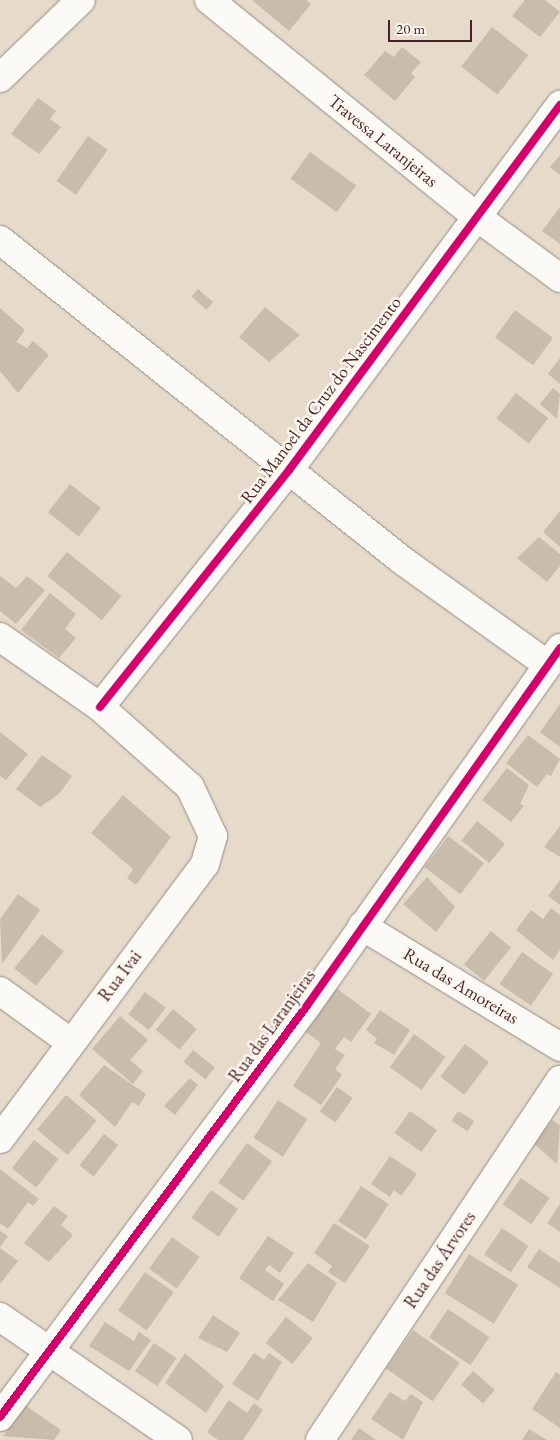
<!DOCTYPE html>
<html>
<head>
<meta charset="utf-8">
<style>
  body { margin:0 }
  #map { position:relative; width:560px; height:1440px; overflow:hidden; background:#e6dbca; font-family:"EB Garamond",serif }
  div>[style] { position:absolute }
  [style*='--x'] { left:calc(var(--x)*1px); top:calc(var(--y)*1px); width:calc(var(--w)*1px); rotate:calc(var(--a)*1deg) }
  .building>* { inset:0; background:#c8bcac; transform-origin:0 0 }
  .roads { filter:drop-shadow(0 0 1px #978b84) drop-shadow(0 0 1px #978b84) }
  .minor>* { height:28px; margin:-14px; padding:0 14px; transform-origin:14px; border-radius:14px; background:#fbfaf7 }
  .cycleway>* { height:8px; margin:-4px; padding:0 4px; transform-origin:4px; border-radius:4px; background:#d6006c }
  span { translate:-50% -50%; white-space:nowrap; text-align:center; line-height:1.15; -webkit-text-stroke:5px #fbf7ec; paint-order:stroke }
  .street-label { font-size:18px; color:#4a1f2b }
  .scale { position:absolute; left:388px; top:20px; width:84px; height:22px; box-sizing:border-box; border:2px solid #4a1f2b; border-top:0; padding-left:6px; font-size:15px; line-height:18px; white-space:nowrap; color:#4a1f2b; -webkit-text-stroke:4px #fbf7ec; paint-order:stroke }
</style>
</head>
<body>
<div id="map">
  <div class="building">
    <i style="clip-path:polygon(252px 0,306px 0,311px 4px,289px 31px)"></i>
    <i style="clip-path:polygon(525px 0,545px 0,560px 12px,540px 37px,512px 16px)"></i>
    <i style="left:492px;top:27px;width:46px;height:50px;rotate:38deg"></i>
    <i style="clip-path:polygon(402px 47px,421px 62px,411px 73px,415px 77px,395px 101px,364px 75px,385px 51px,394px 57px)"></i>
    <i style="clip-path:polygon(38px 98px,56px 111px,50px 119px,61px 127px,39px 154px,11px 134px)"></i>
    <i style="left:88px;top:136px;width:24px;height:55px;rotate:35deg"></i>
    <i style="left:310px;top:152px;width:57px;height:33px;rotate:36deg"></i>
    <i style="clip-path:polygon(560px 155px,560px 175px,550px 167px)"></i>
    <i style="clip-path:polygon(560px 207px,560px 244px,542px 231px)"></i>
    <i style="left:198px;top:289px;width:20px;height:10px;rotate:41deg"></i>
    <i style="clip-path:polygon(265px 307px,300px 335px,269px 362px,239px 337px)"></i>
    <i style="clip-path:polygon(0 308px,25px 330px,16px 342px,27px 348px,33px 341px,49px 355px,18px 393px,0 371px)"></i>
    <i style="left:515px;top:310px;width:47px;height:34px;rotate:36deg"></i>
    <i style="clip-path:polygon(560px 358px,560px 384px,548px 374px)"></i>
    <i style="clip-path:polygon(553px 388px,560px 394px,557px 419px,540px 404px)"></i>
    <i style="left:516px;top:393px;width:41px;height:32px;rotate:38deg"></i>
    <i style="left:70px;top:484px;width:39px;height:36px;rotate:38deg"></i>
    <i style="clip-path:polygon(560px 511px,560px 547px,543px 532px)"></i>
    <i style="clip-path:polygon(539px 537px,560px 554px,560px 566px,547px 582px,517px 558px)"></i>
    <i style="left:67px;top:552px;width:70px;height:31px;rotate:39deg"></i>
    <i style="clip-path:polygon(0 576px,16px 588px,27px 576px,45px 590px,16px 624px,0 611px)"></i>
    <i style="clip-path:polygon(50px 593px,76px 614px,65px 629px,76px 638px,59px 658px,21px 630px)"></i>
    <i style="clip-path:polygon(560px 704px,560px 747px,540px 732px)"></i>
    <i style="clip-path:polygon(0 732px,28px 754px,6px 780px,0 776px)"></i>
    <i style="clip-path:polygon(528px 735px,560px 759px,551px 776px,547px 774px,537px 787px,506px 763px)"></i>
    <i style="clip-path:polygon(42px 755px,72px 776px,59px 794px,40px 807px,16px 789px)"></i>
    <i style="clip-path:polygon(507px 768px,529px 785px,520px 804px,524px 806px,511px 822px,482px 800px)"></i>
    <i style="clip-path:polygon(123px 795px,171px 837px,136px 885px,127px 878px,133px 869px,91px 833px)"></i>
    <i style="left:477px;top:821px;width:36px;height:25px;rotate:39deg"></i>
    <i style="clip-path:polygon(560px 826px,560px 857px,544px 847px)"></i>
    <i style="left:448px;top:836px;width:45px;height:39px;rotate:37deg"></i>
    <i style="clip-path:polygon(427px 877px,455px 907px,436px 932px,403px 904px)"></i>
    <i style="clip-path:polygon(560px 880px,560px 905px,548px 896px)"></i>
    <i style="clip-path:polygon(18px 894px,40px 910px,2px 964px,0 919px)"></i>
    <i style="clip-path:polygon(551px 908px,560px 915px,560px 950px,553px 960px,516px 930px,531px 910px,543px 919px)"></i>
    <i style="left:491px;top:931px;width:26px;height:43px;rotate:39deg"></i>
    <i style="left:42px;top:934px;width:28px;height:44px;rotate:39deg"></i>
    <i style="left:522px;top:952px;width:38px;height:39px;rotate:35deg"></i>
    <i style="clip-path:polygon(331px 984px,371px 1014px,351px 1042px,344px 1037px,335px 1049px,345px 1055px,335px 1069px,342px 1075px,321px 1105px,293px 1086px,321px 1043px,299px 1027px)"></i>
    <i style="left:145px;top:992px;width:26px;height:28px;rotate:37deg"></i>
    <i style="left:173px;top:1009px;width:31px;height:27px;rotate:40deg"></i>
    <i style="clip-path:polygon(380px 1010px,410px 1030px,394px 1055px,374px 1043px,377px 1039px,366px 1030px)"></i>
    <i style="clip-path:polygon(120px 1016px,148px 1040px,130px 1060px,143px 1071px,133px 1084px,92px 1049px)"></i>
    <i style="left:414px;top:1034px;width:39px;height:41px;rotate:36deg"></i>
    <i style="left:465px;top:1044px;width:30px;height:41px;rotate:37deg"></i>
    <i style="left:193px;top:1050px;width:28px;height:15px;rotate:39deg"></i>
    <i style="clip-path:polygon(104px 1065px,146px 1094px,139px 1106px,132px 1102px,115px 1127px,79px 1095px)"></i>
    <i style="clip-path:polygon(190px 1078px,198px 1085px,175px 1115px,164px 1106px)"></i>
    <i style="left:337px;top:1087px;width:19px;height:30px;rotate:35deg"></i>
    <i style="left:66px;top:1095px;width:40px;height:45px;rotate:40deg"></i>
    <i style="left:278px;top:1100px;width:35px;height:45px;rotate:33deg"></i>
    <i style="left:410px;top:1111px;width:33px;height:27px;rotate:35deg"></i>
    <i style="left:458px;top:1111px;width:19px;height:12px;rotate:32deg"></i>
    <i style="clip-path:polygon(553px 1120px,560px 1126px,557px 1164px,533px 1143px)"></i>
    <i style="left:104px;top:1134px;width:18px;height:40px;rotate:38deg"></i>
    <i style="left:34px;top:1140px;width:31px;height:36px;rotate:38deg"></i>
    <i style="left:247px;top:1143px;width:31px;height:49px;rotate:36deg"></i>
    <i style="clip-path:polygon(390px 1156px,417px 1174px,401px 1196px,394px 1190px,390px 1197px,371px 1184px)"></i>
    <i style="clip-path:polygon(0 1169px,39px 1199px,33px 1206px,28px 1202px,8px 1229px,0 1223px)"></i>
    <i style="left:521px;top:1178px;width:35px;height:32px;rotate:35deg"></i>
    <i style="left:361px;top:1186px;width:33px;height:42px;rotate:33deg"></i>
    <i style="left:211px;top:1190px;width:33px;height:34px;rotate:35deg"></i>
    <i style="clip-path:polygon(560px 1204px,560px 1232px,547px 1223px)"></i>
    <i style="clip-path:polygon(54px 1206px,68px 1216px,61px 1225px,73px 1235px,49px 1262px,24px 1243px)"></i>
    <i style="clip-path:polygon(334px 1223px,370px 1246px,345px 1283px,328px 1272px,332px 1266px,314px 1253px)"></i>
    <i style="left:502px;top:1228px;width:32px;height:32px;rotate:34deg"></i>
    <i style="clip-path:polygon(0 1231px,8px 1236px,0 1247px)"></i>
    <i style="clip-path:polygon(268px 1236px,294px 1253px,280px 1273px,269px 1265px,265px 1270px,284px 1284px,273px 1301px,239px 1278px)"></i>
    <i style="left:172px;top:1237px;width:34px;height:39px;rotate:36deg"></i>
    <i style="clip-path:polygon(0 1248px,18px 1261px,0 1284px)"></i>
    <i style="clip-path:polygon(539px 1249px,560px 1263px,560px 1288px,527px 1267px)"></i>
    <i style="left:469px;top:1254px;width:58px;height:46px;rotate:32deg"></i>
    <i style="clip-path:polygon(308px 1263px,337px 1283px,313px 1322px,278px 1300px)"></i>
    <i style="left:145px;top:1272px;width:35px;height:47px;rotate:35deg"></i>
    <i style="left:448px;top:1309px;width:50px;height:34px;rotate:34deg"></i>
    <i style="clip-path:polygon(213px 1315px,240px 1333px,227px 1352px,198px 1338px)"></i>
    <i style="left:286px;top:1317px;width:34px;height:33px;rotate:38deg"></i>
    <i style="clip-path:polygon(105px 1322px,134px 1341px,139px 1332px,151px 1340px,129px 1371px,89px 1346px)"></i>
    <i style="left:413px;top:1330px;width:57px;height:47px;rotate:35deg"></i>
    <i style="left:154px;top:1343px;width:27px;height:34px;rotate:34deg"></i>
    <i style="clip-path:polygon(185px 1353px,224px 1386px,206px 1413px,165px 1383px)"></i>
    <i style="clip-path:polygon(254px 1353px,264px 1360px,269px 1353px,282px 1362px,258px 1401px,232px 1384px)"></i>
    <i style="left:473px;top:1371px;width:29px;height:18px;rotate:41deg"></i>
    <i style="clip-path:polygon(556px 1372px,560px 1375px,560px 1428px,532px 1409px)"></i>
    <i style="clip-path:polygon(390px 1392px,405px 1401px,411px 1394px,423px 1402px,403px 1440px,371px 1419px)"></i>
    <i style="clip-path:polygon(229px 1400px,247px 1413px,254px 1403px,263px 1410px,243px 1440px,218px 1440px,207px 1432px)"></i>
    <i style="clip-path:polygon(25px 1405px,61px 1430px,54px 1440px,3px 1436px)"></i>
    <i style="clip-path:polygon(359px 1428px,376px 1440px,351px 1440px)"></i>
    <i style="clip-path:polygon(529px 1429px,547px 1440px,522px 1440px)"></i>
  </div>
  <div class="roads">
    <div class="minor">
      <i style="--x:209;--y:0;--w:345;--a:39"></i>
      <i style="--x:477;--y:217;--w:103;--a:36.3"></i>
      <i style="--x:0;--y:78;--w:112;--a:-43.9"></i>
      <i style="--x:0;--y:240;--w:515;--a:38.54"></i>
      <i style="--x:403;--y:561;--w:178;--a:35.6"></i>
      <i style="--x:0;--y:637;--w:122;--a:35"></i>
      <i style="--x:100;--y:707;--w:120;--a:41.6"></i>
      <i style="--x:190;--y:787;--w:54;--a:64.9"></i>
      <i style="--x:213;--y:836;--w:29;--a:106"></i>
      <i style="--x:205;--y:864;--w:343;--a:126.7"></i>
      <i style="--x:100;--y:707;--w:303;--a:-51.4"></i>
      <i style="--x:289;--y:470;--w:455;--a:-53.4"></i>
      <i style="--x:362;--y:926;--w:232;--a:31.4"></i>
      <i style="--x:0;--y:991;--w:87;--a:36.1"></i>
      <i style="--x:0;--y:1317;--w:216;--a:34.6"></i>
      <i style="--x:0;--y:1417;--w:512;--a:-53.26"></i>
      <i style="--x:306;--y:1007;--w:440;--a:-54.7"></i>
      <i style="--x:320;--y:1440;--w:433;--a:-56.3"></i>
    </div>
  </div>
  <div class="cycleway">
    <i style="--x:100;--y:707;--w:303;--a:-51.4"></i>
    <i style="--x:289;--y:470;--w:455;--a:-53.4"></i>
    <i style="--x:0;--y:1417;--w:512;--a:-53.26"></i>
    <i style="--x:306;--y:1007;--w:440;--a:-54.7"></i>
  </div>
  <div class="street-label">
    <span style="left:383px;top:141px;rotate:39deg">Travessa Laranjeiras</span>
    <span style="left:321px;top:400px;rotate:-53deg">Rua Manoel da Cruz do Nascimento</span>
    <span style="left:120px;top:976px;rotate:-53deg">Rua Ivai</span>
    <span style="left:461px;top:986px;rotate:31deg">Rua das Amoreiras</span>
    <span style="left:272px;top:1026px;rotate:-54deg">Rua das Laranjeiras</span>
    <span style="left:440px;top:1260px;rotate:-56deg">Rua das Árvores</span>
  </div>
  <div class="scale">20 m</div>
</div>
</body>
</html>
